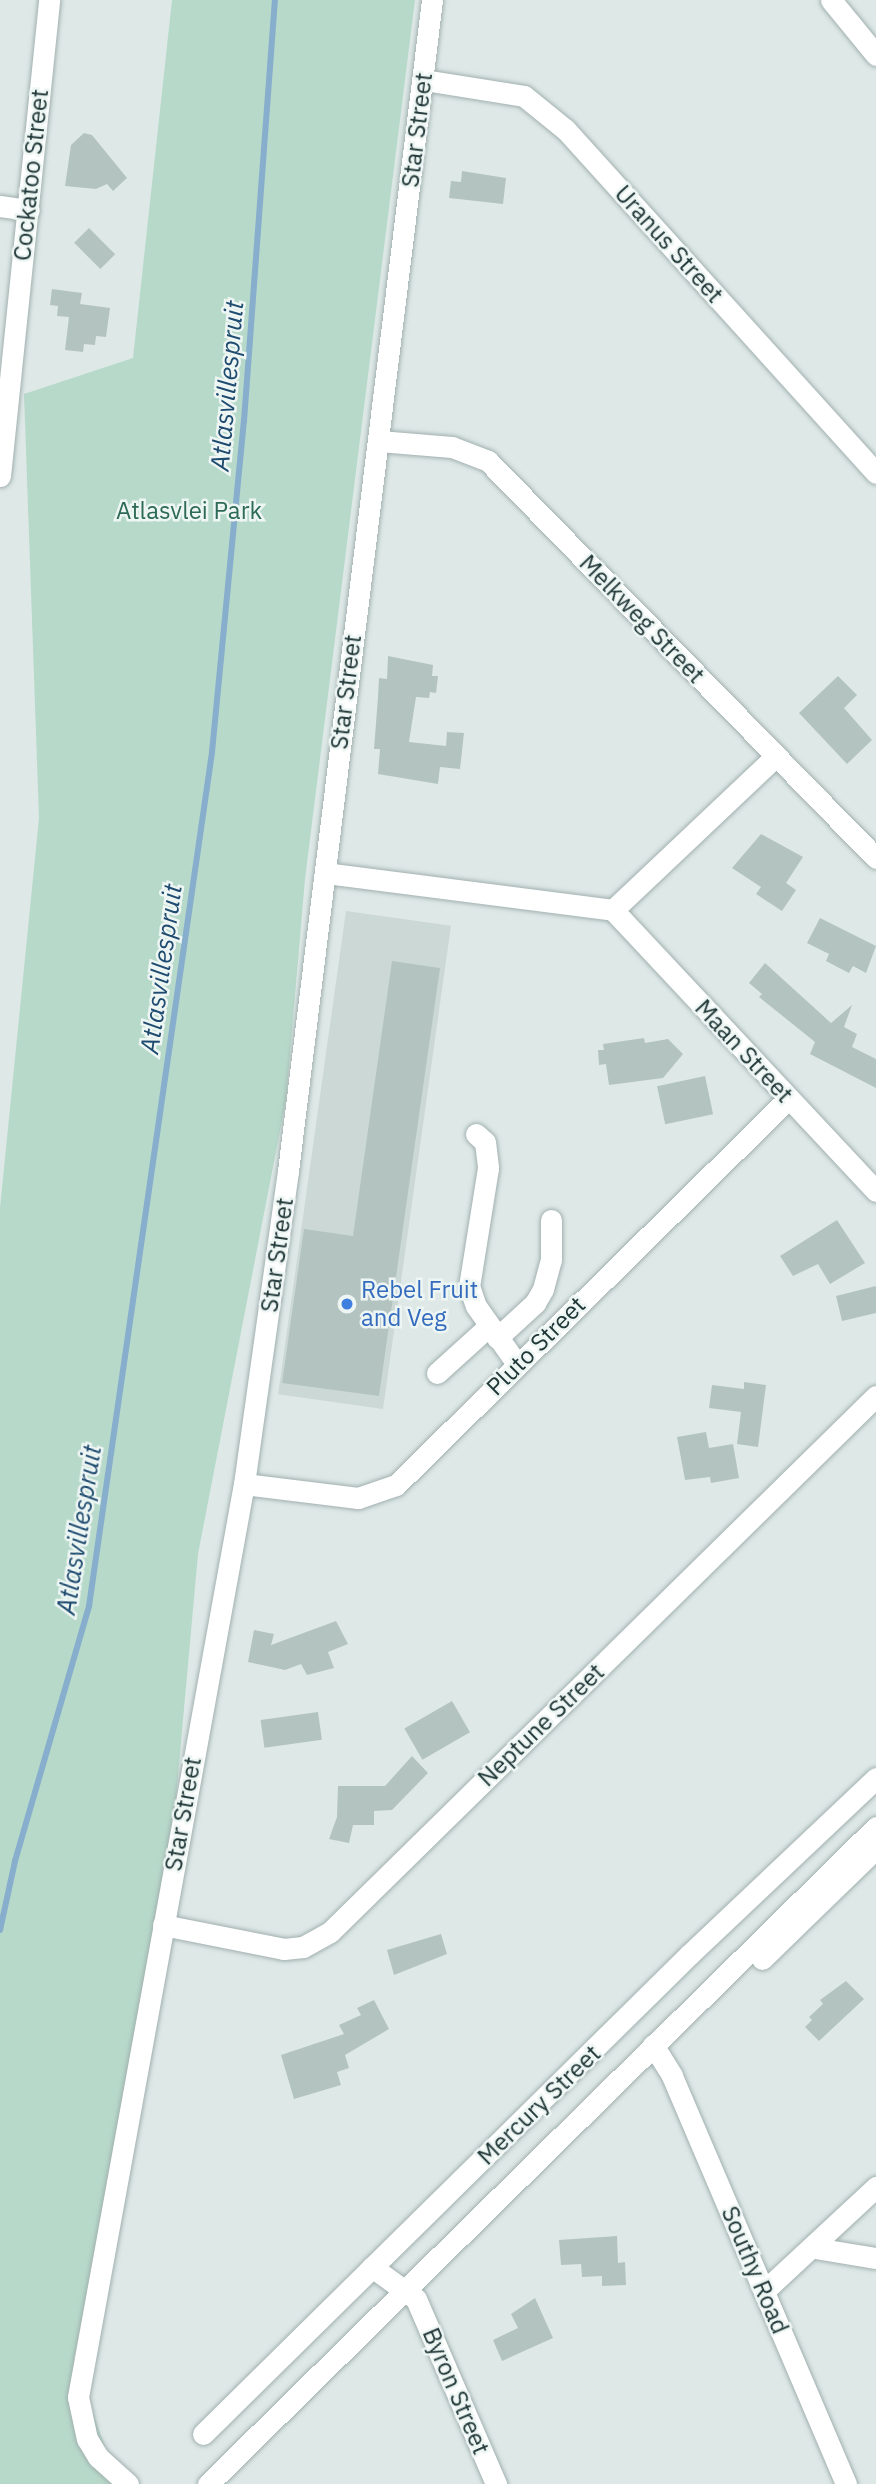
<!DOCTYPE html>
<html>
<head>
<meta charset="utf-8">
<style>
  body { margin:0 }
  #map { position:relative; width:876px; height:2484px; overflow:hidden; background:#dee9e7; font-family:"IBM Plex Sans",sans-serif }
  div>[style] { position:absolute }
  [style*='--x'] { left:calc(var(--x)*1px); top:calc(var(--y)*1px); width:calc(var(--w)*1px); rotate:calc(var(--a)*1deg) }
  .built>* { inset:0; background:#ccd8d6; transform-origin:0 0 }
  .green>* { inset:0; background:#b7d9ca }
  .stream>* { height:6px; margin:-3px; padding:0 3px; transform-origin:3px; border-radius:3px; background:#87aecc }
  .building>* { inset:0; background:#b3c3c0; transform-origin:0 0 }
  .roads { filter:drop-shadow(0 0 2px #a1b0af) drop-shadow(0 0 2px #a1b0af) }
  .minor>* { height:21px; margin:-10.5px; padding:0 10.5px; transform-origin:10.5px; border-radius:10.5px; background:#fff }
  .dots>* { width:19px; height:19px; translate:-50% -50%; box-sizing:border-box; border:4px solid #eef6f4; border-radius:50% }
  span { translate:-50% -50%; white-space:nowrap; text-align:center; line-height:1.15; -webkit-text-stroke:5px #eef6f4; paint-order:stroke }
  .street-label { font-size:24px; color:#203737 }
  .park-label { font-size:24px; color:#2d6b56 }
  .shop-label { font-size:24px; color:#366cbe }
  .left { translate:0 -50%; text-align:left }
  .water-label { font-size:26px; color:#1e4b6f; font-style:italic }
</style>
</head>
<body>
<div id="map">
  <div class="built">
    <i style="left:346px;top:911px;width:106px;height:488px;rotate:8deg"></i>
  </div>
  <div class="green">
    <i style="clip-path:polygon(172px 0,415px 0,305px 879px,286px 1100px,198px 1554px,168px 1886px,74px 2359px,118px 2484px,0 2484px,0 1208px,39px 818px,24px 394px,133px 358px)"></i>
  </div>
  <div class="stream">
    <i style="--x:0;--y:1930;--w:71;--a:-77.7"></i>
    <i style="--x:15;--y:1861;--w:266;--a:-73.8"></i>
    <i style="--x:89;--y:1606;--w:863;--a:-81.8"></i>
    <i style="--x:212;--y:752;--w:333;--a:-84.5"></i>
    <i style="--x:244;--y:421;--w:422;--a:-85.8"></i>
  </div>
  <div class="building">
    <i style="clip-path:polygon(84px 133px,92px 135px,127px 178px,113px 191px,107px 184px,96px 189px,65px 186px,71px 145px)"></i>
    <i style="clip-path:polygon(462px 171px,506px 178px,503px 204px,449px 198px,451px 181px,461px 182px)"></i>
    <i style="left:89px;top:228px;width:37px;height:21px;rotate:45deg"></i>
    <i style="clip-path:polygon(52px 289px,82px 293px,80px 304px,110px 308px,106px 337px,96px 336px,95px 345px,84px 344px,83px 352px,65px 350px,69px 317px,57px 316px,58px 306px,50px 305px)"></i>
    <i style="clip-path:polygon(388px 656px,433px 665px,432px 676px,438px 676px,436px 693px,430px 692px,429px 698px,416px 697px,409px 742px,446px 746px,447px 732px,464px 733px,460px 769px,440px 767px,438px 784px,378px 774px,380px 749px,374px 749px,378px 697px,379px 678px,387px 679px)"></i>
    <i style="clip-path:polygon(838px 676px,857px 695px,844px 708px,872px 740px,847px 764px,799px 713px)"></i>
    <i style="clip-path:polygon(761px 834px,803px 857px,786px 883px,796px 890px,782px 911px,756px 894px,761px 887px,732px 868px)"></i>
    <i style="clip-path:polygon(820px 918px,876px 946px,866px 973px,853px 966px,849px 973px,826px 961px,829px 954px,807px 943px)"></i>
    <i style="clip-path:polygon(392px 961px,440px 968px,379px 1396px,282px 1383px,304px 1229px,353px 1236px)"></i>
    <i style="clip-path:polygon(765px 963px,831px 1023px,852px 1005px,844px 1027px,857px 1034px,852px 1047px,876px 1059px,876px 1088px,810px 1054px,815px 1042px,759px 997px,762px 994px,749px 983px)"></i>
    <i style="clip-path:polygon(644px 1038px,645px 1043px,668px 1039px,683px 1054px,663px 1078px,609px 1085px,606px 1064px,599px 1065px,598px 1050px,604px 1050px,603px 1044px)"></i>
    <i style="left:705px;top:1076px;width:39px;height:49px;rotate:78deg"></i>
    <i style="clip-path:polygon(837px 1220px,865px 1263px,830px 1284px,818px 1264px,793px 1276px,780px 1256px)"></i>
    <i style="clip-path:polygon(876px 1286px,876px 1313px,842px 1321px,836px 1296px)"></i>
    <i style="clip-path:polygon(744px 1382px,766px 1385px,758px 1447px,737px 1444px,741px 1412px,709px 1408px,712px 1385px,744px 1389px)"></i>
    <i style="clip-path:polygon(706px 1432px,709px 1448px,733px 1444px,739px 1478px,711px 1483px,710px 1477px,685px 1480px,677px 1437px)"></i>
    <i style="clip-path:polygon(336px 1621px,348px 1644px,328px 1652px,334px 1668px,307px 1675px,301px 1664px,285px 1670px,248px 1662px,254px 1630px,274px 1634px,271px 1645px)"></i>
    <i style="left:452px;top:1701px;width:36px;height:55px;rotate:60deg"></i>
    <i style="left:318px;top:1712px;width:28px;height:58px;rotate:82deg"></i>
    <i style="clip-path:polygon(412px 1756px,428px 1773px,392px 1810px,374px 1811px,374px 1825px,353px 1825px,349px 1843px,329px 1839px,337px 1817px,338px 1786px,385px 1786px)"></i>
    <i style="clip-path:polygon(441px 1934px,447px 1954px,394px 1975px,387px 1950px)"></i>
    <i style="clip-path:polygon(846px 1981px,864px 1999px,819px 2041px,805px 2027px,812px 2020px,809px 2017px,823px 2004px,820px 2000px)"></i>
    <i style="clip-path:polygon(374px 2000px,389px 2029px,345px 2055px,349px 2068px,337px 2072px,341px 2085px,294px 2099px,281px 2055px,344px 2034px,339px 2025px,361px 2015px,357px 2008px)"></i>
    <i style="clip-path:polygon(617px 2236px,618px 2263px,625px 2262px,626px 2285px,602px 2286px,602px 2276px,582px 2277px,581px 2264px,561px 2265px,559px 2240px)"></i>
    <i style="clip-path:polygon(535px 2298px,553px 2338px,502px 2361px,493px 2340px,518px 2328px,511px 2314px)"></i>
  </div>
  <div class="roads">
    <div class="minor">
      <i style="--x:831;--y:0;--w:71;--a:50.7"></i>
      <i style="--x:424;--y:80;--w:101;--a:9.1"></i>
      <i style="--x:524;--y:96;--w:54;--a:39"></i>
      <i style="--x:566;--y:130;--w:462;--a:47.9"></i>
      <i style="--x:0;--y:206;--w:29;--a:8"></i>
      <i style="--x:379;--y:441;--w:73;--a:4.7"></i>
      <i style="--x:452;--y:447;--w:39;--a:21"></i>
      <i style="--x:488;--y:461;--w:555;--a:45.66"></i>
      <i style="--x:0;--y:476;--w:479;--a:-84.1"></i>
      <i style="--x:325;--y:873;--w:290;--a:7.3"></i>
      <i style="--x:613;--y:910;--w:385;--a:46.9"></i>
      <i style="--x:613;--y:910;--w:224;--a:-43.4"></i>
      <i style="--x:476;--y:1134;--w:12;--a:42"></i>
      <i style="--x:485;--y:1142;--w:26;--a:83"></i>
      <i style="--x:488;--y:1168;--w:120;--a:99.1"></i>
      <i style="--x:469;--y:1286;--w:21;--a:71"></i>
      <i style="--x:476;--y:1306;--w:71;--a:54.7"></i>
      <i style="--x:497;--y:1338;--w:52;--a:-42.6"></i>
      <i style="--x:535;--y:1303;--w:16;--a:-60"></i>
      <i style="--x:543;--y:1289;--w:30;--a:-75"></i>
      <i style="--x:551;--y:1260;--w:40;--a:-90"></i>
      <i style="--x:437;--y:1373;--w:70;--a:-42.1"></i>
      <i style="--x:244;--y:1484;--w:115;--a:7"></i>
      <i style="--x:358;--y:1498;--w:40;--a:-18.9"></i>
      <i style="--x:396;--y:1485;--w:550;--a:-44.56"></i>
      <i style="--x:163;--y:1925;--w:123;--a:11.2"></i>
      <i style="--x:284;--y:1949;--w:19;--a:-6"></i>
      <i style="--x:303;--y:1947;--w:31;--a:-29"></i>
      <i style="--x:330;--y:1932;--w:765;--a:-44.47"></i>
      <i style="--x:762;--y:1959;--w:159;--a:-44.2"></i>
      <i style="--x:653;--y:2045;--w:36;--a:58"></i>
      <i style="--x:672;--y:2076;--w:444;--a:66.9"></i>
      <i style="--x:815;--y:2248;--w:62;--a:9.3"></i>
      <i style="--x:372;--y:2267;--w:54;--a:36"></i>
      <i style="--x:416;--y:2299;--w:202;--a:66.6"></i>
      <i style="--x:764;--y:2291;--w:153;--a:-42.9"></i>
      <i style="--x:203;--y:2434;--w:684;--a:-44.59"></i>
      <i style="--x:690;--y:1954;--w:256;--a:-43.4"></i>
      <i style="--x:128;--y:2484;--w:40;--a:-138"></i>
      <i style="--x:98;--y:2457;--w:21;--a:-121"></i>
      <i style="--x:87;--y:2439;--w:43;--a:-102.1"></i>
      <i style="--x:78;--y:2397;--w:928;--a:-79.7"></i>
      <i style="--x:244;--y:1484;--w:316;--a:-82"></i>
      <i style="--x:288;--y:1171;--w:1180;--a:-82.99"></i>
      <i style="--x:208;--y:2484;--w:937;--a:-44.52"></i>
    </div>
  </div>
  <div class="dots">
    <i style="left:347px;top:1304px;background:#3f7fe0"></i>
  </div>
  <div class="street-label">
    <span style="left:417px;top:130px;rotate:-83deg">Star Street</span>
    <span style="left:31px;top:175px;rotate:-84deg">Cockatoo Street</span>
    <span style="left:669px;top:244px;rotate:48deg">Uranus Street</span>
    <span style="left:642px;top:619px;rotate:46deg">Melkweg Street</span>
    <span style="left:346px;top:692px;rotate:-83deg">Star Street</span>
    <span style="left:744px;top:1051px;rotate:47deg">Maan Street</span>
    <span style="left:277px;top:1255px;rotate:-82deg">Star Street</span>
    <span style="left:536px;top:1346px;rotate:-45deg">Pluto Street</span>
    <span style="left:541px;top:1725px;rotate:-44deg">Neptune Street</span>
    <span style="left:183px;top:1814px;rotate:-80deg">Star Street</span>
    <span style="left:539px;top:2105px;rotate:-44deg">Mercury Street</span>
    <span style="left:755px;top:2270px;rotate:67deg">Southy Road</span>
    <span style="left:456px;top:2391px;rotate:67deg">Byron Street</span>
  </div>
  <div class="park-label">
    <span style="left:189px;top:511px">Atlasvlei Park</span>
  </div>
  <div class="shop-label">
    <span class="left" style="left:361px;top:1304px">Rebel Fruit<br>and Veg</span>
  </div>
  <div class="water-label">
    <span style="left:227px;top:386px;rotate:-85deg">Atlasvillespruit</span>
    <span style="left:161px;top:969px;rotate:-82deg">Atlasvillespruit</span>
    <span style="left:79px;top:1530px;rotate:-81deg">Atlasvillespruit</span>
  </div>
</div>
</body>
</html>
